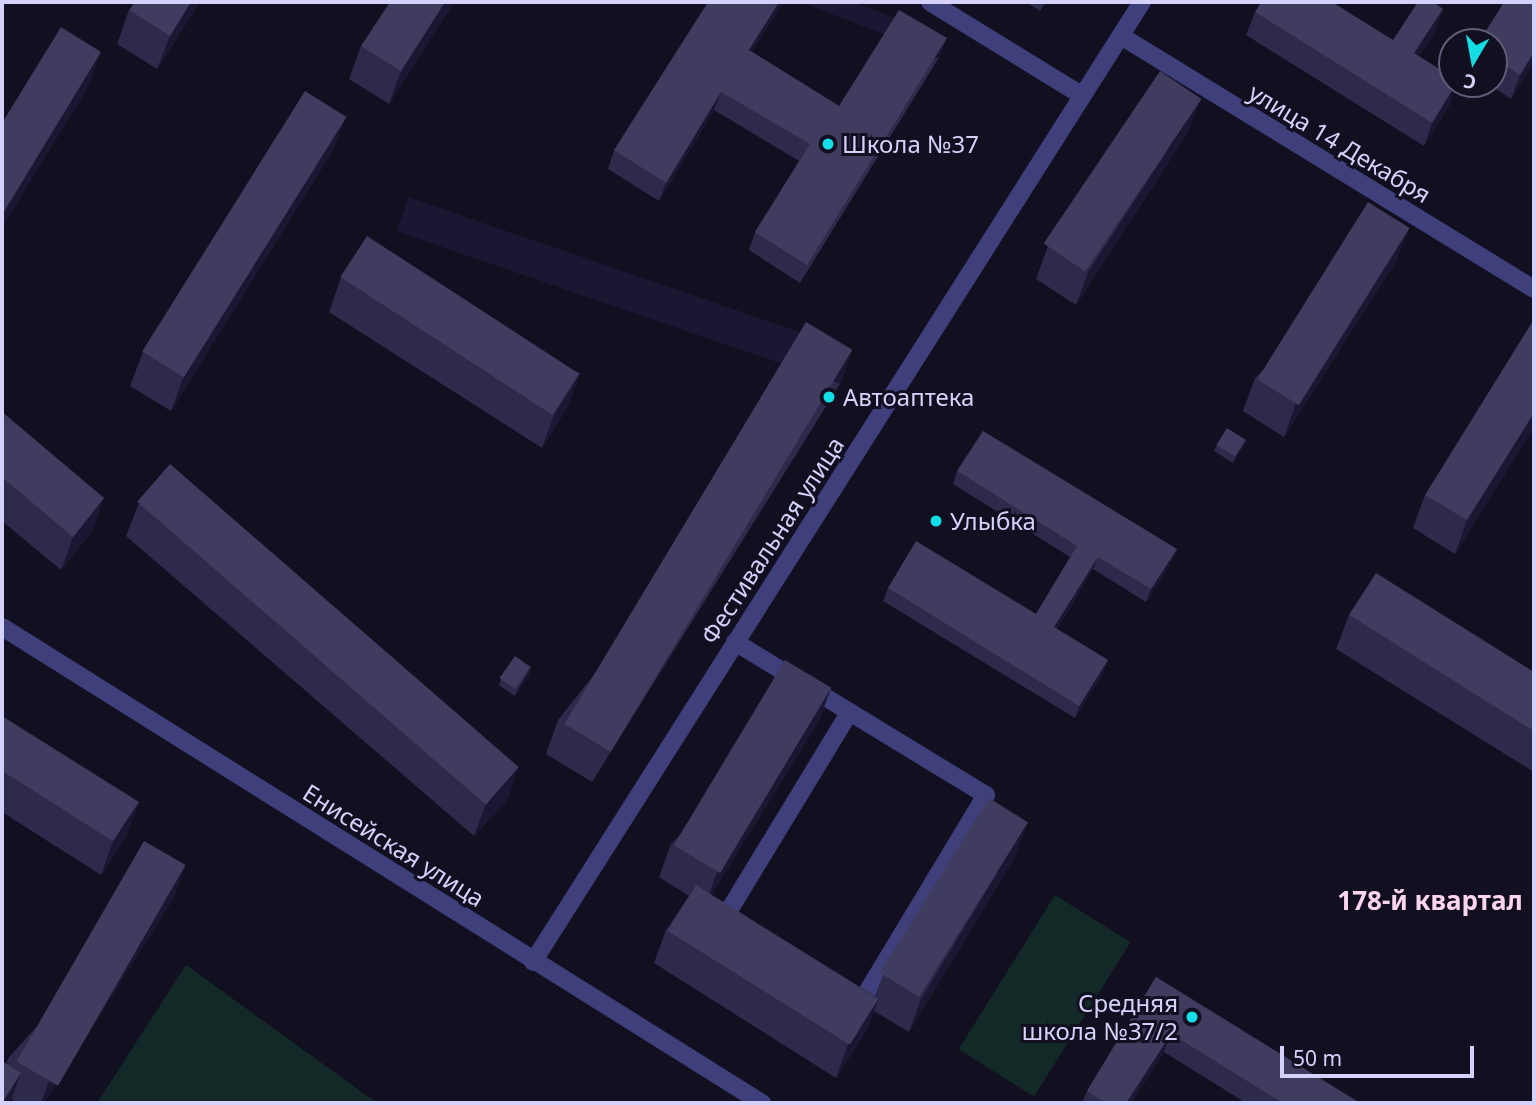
<!DOCTYPE html>
<html>
<head>
<meta charset="utf-8">
<style>
  body { margin:0 }
  #map { position:relative; width:1536px; height:1105px; overflow:hidden; background:#110f20; font-family:"Noto Sans",sans-serif }
  div>[style] { position:absolute }
  [style*='--x'] { left:calc(var(--x)*1px); top:calc(var(--y)*1px); width:calc(var(--w)*1px); rotate:calc(var(--a)*1deg) }
  .green>* { inset:0; background:#122927; transform-origin:0 0 }
  .minor>* { height:18px; margin:-9px; padding:0 9px; transform-origin:9px; border-radius:9px; background:#3e3f7b }
  .wall>* { inset:0; background:#2e2a4c }
  .shaded-wall>* { inset:0; background:#1b1733; transform-origin:0 0 }
  .building>* { inset:0; background:#3f3c5f; transform-origin:0 0 }
  .dots>* { width:19px; height:19px; translate:-50% -50%; box-sizing:border-box; border:4px solid #110f20; border-radius:50% }
  span { translate:-50% -50%; white-space:nowrap; text-align:center; line-height:1.15; -webkit-text-stroke:6px #110f20; paint-order:stroke }
  .street-label { font-size:24px; color:#d4d2fb }
  .poi-label { font-size:24px; color:#d4d2fb }
  .left { translate:0 -50%; text-align:left }
  .right { translate:-100% -50%; text-align:right }
  .neighbourhood-label { font-size:26px; color:#fbd4ef; font-weight:700 }
  .frame { position:absolute; inset:0; border:4px solid #d4d2fb; pointer-events:none }
  .north { position:absolute; left:1438px; top:28px; width:70px; height:70px; box-sizing:border-box; background:#110f20; border:2px solid #5f5d78; border-radius:50%; rotate:190deg; font-size:19px; font-weight:700; line-height:28px; text-align:center; color:#d4d2fb }
  .north::after { content:''; display:block; margin:auto; width:24px; height:32px; background:#13dde5; clip-path:polygon(50% 0,100% 100%,50% 72%,0 100%) }
  .scale { position:absolute; left:1280px; top:1046px; width:194px; height:32px; box-sizing:border-box; border:4px solid #d4d2fb; border-top:0; padding-left:9px; font-size:21px; line-height:24px; white-space:nowrap; color:#d4d2fb; -webkit-text-stroke:5px #110f20; paint-order:stroke }
</style>
</head>
<body>
<div id="map">
  <div class="green">
    <i style="left:1055px;top:895px;width:89px;height:182px;rotate:32deg"></i>
    <i style="clip-path:polygon(186px 965px,377px 1103px,97px 1103px)"></i>
  </div>
  <div class="minor">
    <i style="--x:930;--y:2;--w:177;--a:31.6"></i>
    <i style="--x:1121;--y:36;--w:484;--a:31.5"></i>
    <i style="--x:2;--y:627;--w:897;--a:32.06"></i>
    <i style="--x:735;--y:642;--w:294;--a:31.4"></i>
    <i style="--x:986;--y:795;--w:248;--a:121.1"></i>
    <i style="--x:858;--y:1007;--w:5;--a:-143"></i>
    <i style="--x:727;--y:925;--w:6;--a:-149"></i>
    <i style="--x:722;--y:922;--w:245;--a:-58.7"></i>
    <i style="--x:533;--y:962;--w:1137;--a:-57.61"></i>
  </div>
  <div class="wall">
    <i style="clip-path:polygon(200px 2px,157px 69px,117px 44px,129px 10px)"></i>
    <i style="clip-path:polygon(454px 2px,389px 104px,349px 79px,361px 46px)"></i>
    <i style="clip-path:polygon(1026px 2px,1046px 2px,1040px 11px)"></i>
    <i style="clip-path:polygon(1255px 12px,1393px 40px,1435px 32px,1419px 56px,1450px 104px,1424px 146px,1246px 35px)"></i>
    <i style="clip-path:polygon(1494px 42px,1534px 62px,1511px 99px,1488px 84px,1494px 84px)"></i>
    <i style="clip-path:polygon(752px 52px,839px 106px,940px 56px,800px 283px,749px 250px,755px 232px,799px 161px,714px 110px,659px 201px,608px 169px,614px 150px)"></i>
    <i style="clip-path:polygon(1188px 132px,1076px 305px,1036px 279px,1048px 246px)"></i>
    <i style="clip-path:polygon(333px 150px,171px 411px,130px 386px,143px 352px)"></i>
    <i style="clip-path:polygon(1409px 228px,1396px 261px,1284px 437px,1243px 411px,1255px 378px)"></i>
    <i style="clip-path:polygon(341px 278px,580px 373px,568px 406px,542px 448px,329px 312px)"></i>
    <i style="clip-path:polygon(852px 350px,840px 384px,592px 782px,546px 754px,558px 720px)"></i>
    <i style="clip-path:polygon(2px 412px,104px 498px,92px 531px,61px 570px,2px 521px)"></i>
    <i style="clip-path:polygon(1534px 427px,1455px 554px,1413px 528px,1425px 495px)"></i>
    <i style="clip-path:polygon(1246px 440px,1244px 446px,1233px 463px,1214px 451px,1217px 445px)"></i>
    <i style="clip-path:polygon(957px 471px,1177px 549px,1172px 561px,1146px 602px,1093px 569px,1057px 629px,1108px 660px,1103px 673px,1075px 718px,883px 601px,888px 588px,1036px 614px,1070px 557px,953px 484px)"></i>
    <i style="clip-path:polygon(139px 503px,507px 801px,474px 836px,126px 536px)"></i>
    <i style="clip-path:polygon(1349px 615px,1534px 672px,1534px 772px,1336px 649px)"></i>
    <i style="clip-path:polygon(531px 667px,529px 674px,515px 696px,499px 685px,501px 679px)"></i>
    <i style="clip-path:polygon(831px 688px,819px 721px,711px 895px,875px 996px,883px 975px,1016px 855px,909px 1032px,874px 1011px,866px 1031px,836px 1078px,654px 963px,666px 930px,689px 896px,659px 877px,671px 844px)"></i>
    <i style="clip-path:polygon(2px 716px,127px 835px,101px 875px,2px 812px)"></i>
    <i style="clip-path:polygon(185px 865px,173px 899px,44px 1103px,18px 1103px,11px 1099px,10px 1103px,2px 1103px,6px 1064px,9px 1057px)"></i>
    <i style="clip-path:polygon(1156px 977px,1360px 1103px,1246px 1103px,1164px 1052px,1131px 1103px,1082px 1103px,1087px 1091px)"></i>
  </div>
  <div class="shaded-wall">
    <i style="clip-path:polygon(191px 2px,200px 2px,157px 69px,170px 36px)"></i>
    <i style="clip-path:polygon(445px 2px,454px 2px,389px 104px,401px 71px)"></i>
    <i style="clip-path:polygon(779px 2px,784px 2px,742px 68px,749px 50px)"></i>
    <i style="clip-path:polygon(1443px 9px,1435px 32px,1406px 76px,1414px 53px)"></i>
    <i style="left:947px;top:38px;width:19px;height:267px;rotate:111deg"></i>
    <i style="clip-path:polygon(101px 52px,89px 86px,2px 228px,2px 215px)"></i>
    <i style="clip-path:polygon(1534px 52px,1534px 62px,1511px 99px,1520px 75px)"></i>
    <i style="clip-path:polygon(1456px 84px,1450px 104px,1424px 146px,1432px 123px)"></i>
    <i style="clip-path:polygon(721px 92px,714px 110px,659px 201px,666px 183px)"></i>
    <i style="clip-path:polygon(1201px 99px,1188px 132px,1076px 305px,1088px 272px)"></i>
    <i style="clip-path:polygon(346px 117px,333px 150px,171px 411px,183px 378px)"></i>
    <i style="clip-path:polygon(1409px 228px,1396px 261px,1284px 437px,1296px 403px)"></i>
    <i style="left:852px;top:350px;width:36px;height:469px;rotate:109deg"></i>
    <i style="clip-path:polygon(580px 373px,568px 406px,542px 448px,554px 415px)"></i>
    <i style="clip-path:polygon(1534px 413px,1534px 427px,1455px 554px,1467px 520px)"></i>
    <i style="clip-path:polygon(1246px 440px,1244px 446px,1233px 463px,1235px 457px)"></i>
    <i style="clip-path:polygon(104px 498px,92px 531px,61px 570px,73px 537px)"></i>
    <i style="clip-path:polygon(1177px 549px,1172px 561px,1146px 602px,1151px 589px)"></i>
    <i style="clip-path:polygon(1098px 557px,1093px 569px,1050px 640px,1054px 627px)"></i>
    <i style="clip-path:polygon(1108px 660px,1103px 673px,1075px 718px,1079px 706px)"></i>
    <i style="clip-path:polygon(531px 667px,529px 674px,515px 696px,517px 690px)"></i>
    <i style="clip-path:polygon(831px 688px,819px 721px,705px 906px,717px 872px)"></i>
    <i style="clip-path:polygon(519px 767px,507px 801px,474px 836px,486px 803px)"></i>
    <i style="clip-path:polygon(139px 802px,127px 835px,101px 875px,113px 841px)"></i>
    <i style="clip-path:polygon(1028px 822px,1016px 855px,909px 1032px,921px 999px)"></i>
    <i style="clip-path:polygon(185px 865px,173px 899px,44px 1103px,41px 1103px,49px 1081px)"></i>
    <i style="clip-path:polygon(879px 998px,866px 1031px,836px 1078px,848px 1044px)"></i>
    <i style="clip-path:polygon(1171px 1034px,1164px 1052px,1131px 1103px,1126px 1103px)"></i>
    <i style="clip-path:polygon(21px 1073px,10px 1103px,2px 1103px)"></i>
  </div>
  <div class="building">
    <i style="clip-path:polygon(135px 2px,191px 2px,170px 36px,129px 10px)"></i>
    <i style="clip-path:polygon(390px 2px,445px 2px,401px 71px,361px 46px)"></i>
    <i style="clip-path:polygon(708px 2px,779px 2px,749px 50px,839px 106px,899px 10px,947px 38px,807px 265px,755px 232px,810px 144px,721px 92px,666px 183px,614px 150px)"></i>
    <i style="clip-path:polygon(1261px 2px,1332px 2px,1393px 40px,1418px 2px,1433px 2px,1443px 9px,1414px 53px,1452px 77px,1452px 84px,1456px 84px,1432px 123px,1255px 12px)"></i>
    <i style="clip-path:polygon(1504px 2px,1534px 2px,1534px 52px,1520px 75px,1494px 58px,1494px 42px,1479px 42px)"></i>
    <i style="clip-path:polygon(61px 27px,101px 52px,2px 215px,2px 123px)"></i>
    <i style="left:1160px;top:71px;width:50px;height:208px;rotate:34deg"></i>
    <i style="left:305px;top:91px;width:49px;height:307px;rotate:32deg"></i>
    <i style="left:1368px;top:202px;width:49px;height:209px;rotate:32deg"></i>
    <i style="left:367px;top:236px;width:253px;height:49px;rotate:33deg"></i>
    <i style="clip-path:polygon(1534px 319px,1534px 413px,1467px 520px,1425px 495px)"></i>
    <i style="left:806px;top:322px;width:54px;height:469px;rotate:31deg"></i>
    <i style="clip-path:polygon(2px 412px,104px 498px,73px 537px,2px 477px)"></i>
    <i style="left:1227px;top:428px;width:22px;height:20px;rotate:32deg"></i>
    <i style="clip-path:polygon(983px 431px,1177px 549px,1151px 589px,1098px 557px,1054px 627px,1108px 660px,1079px 706px,888px 588px,916px 541px,1036px 614px,1077px 546px,957px 471px)"></i>
    <i style="left:170px;top:464px;width:462px;height:50px;rotate:41deg"></i>
    <i style="clip-path:polygon(1376px 573px,1534px 672px,1534px 731px,1349px 615px)"></i>
    <i style="left:515px;top:656px;width:19px;height:27px;rotate:35deg"></i>
    <i style="left:785px;top:660px;width:54px;height:216px;rotate:31deg"></i>
    <i style="clip-path:polygon(2px 716px,139px 802px,113px 841px,2px 771px)"></i>
    <i style="left:989px;top:798px;width:46px;height:206px;rotate:32deg"></i>
    <i style="left:144px;top:841px;width:48px;height:255px;rotate:30deg"></i>
    <i style="left:696px;top:885px;width:215px;height:54px;rotate:32deg"></i>
    <i style="clip-path:polygon(1156px 977px,1360px 1103px,1283px 1103px,1171px 1034px,1126px 1103px,1105px 1103px,1087px 1091px)"></i>
    <i style="clip-path:polygon(2px 1061px,21px 1073px,2px 1103px)"></i>
  </div>
  <div class="dots">
    <i style="left:828px;top:144px;background:#13dde5"></i>
    <i style="left:829px;top:397px;background:#13dde5"></i>
    <i style="left:936px;top:521px;background:#13dde5"></i>
    <i style="left:1192px;top:1017px;background:#13dde5"></i>
  </div>
  <div class="street-label">
    <span style="left:1340px;top:143px;rotate:31deg">улица 14 Декабря</span>
    <span style="left:772px;top:540px;rotate:-57deg">Фестивальная улица</span>
    <span style="left:394px;top:845px;rotate:32deg">Енисейская улица</span>
  </div>
  <div class="poi-label">
    <span class="left" style="left:842px;top:144px">Школа №37</span>
    <span class="left" style="left:843px;top:397px">Автоаптека</span>
    <span class="left" style="left:950px;top:521px">Улыбка</span>
    <span class="right" style="left:1178px;top:1017px">Средняя<br>школа №37/2</span>
  </div>
  <div class="neighbourhood-label">
    <span style="left:1430px;top:901px">178-й квартал</span>
  </div>
  <div class="frame"></div>
  <div class="north">С</div>
  <div class="scale">50 m</div>
</div>
</body>
</html>
